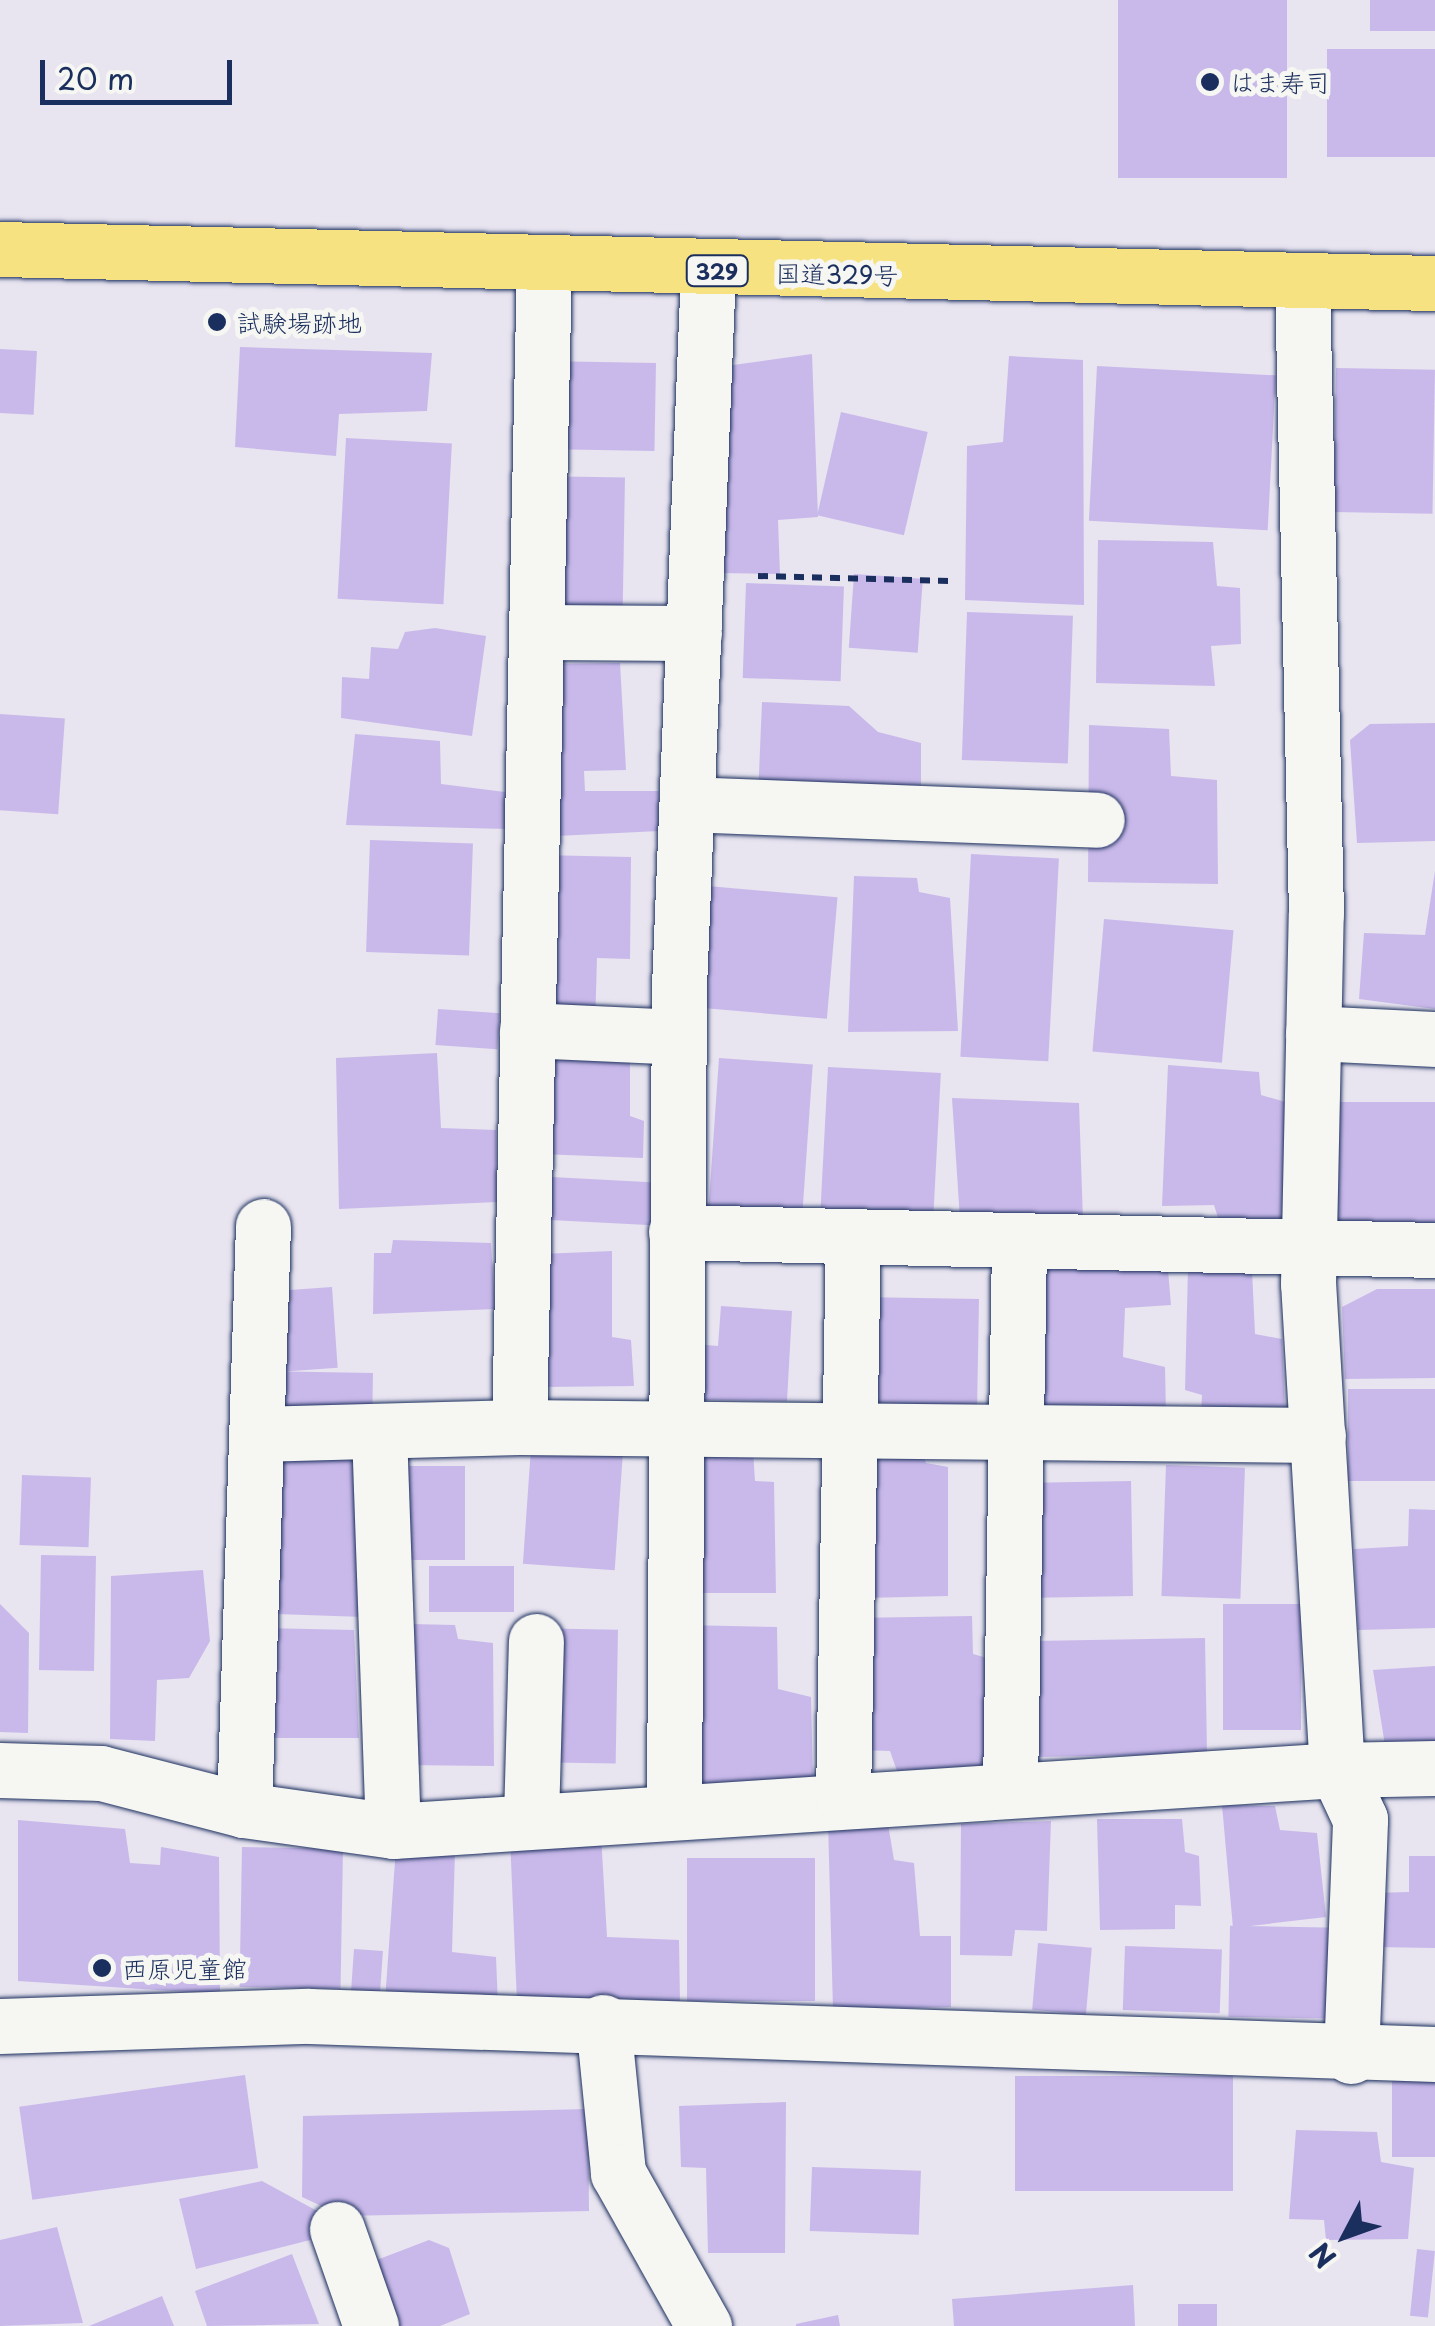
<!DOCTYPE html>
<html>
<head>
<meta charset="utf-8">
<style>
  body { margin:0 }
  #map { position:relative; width:1435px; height:2326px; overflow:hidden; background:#e8e4f0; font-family:"Playpen Sans","Klee One",sans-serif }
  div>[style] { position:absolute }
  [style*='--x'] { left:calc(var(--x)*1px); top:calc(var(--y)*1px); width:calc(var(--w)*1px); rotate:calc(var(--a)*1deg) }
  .building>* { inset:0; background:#c9b9ea; transform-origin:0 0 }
  .path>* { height:6px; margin-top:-3px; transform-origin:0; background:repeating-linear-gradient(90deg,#1b2f5e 0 10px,transparent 0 18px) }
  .roads { filter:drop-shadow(0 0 2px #1b2f5e) drop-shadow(0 0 2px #1b2f5e) }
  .minor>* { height:55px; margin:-27.5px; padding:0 27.5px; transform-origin:27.5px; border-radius:27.5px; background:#f6f6f2 }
  .trunk>* { height:55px; margin:-27.5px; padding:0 27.5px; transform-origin:27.5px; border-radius:27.5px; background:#f7e281 }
  .dots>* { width:28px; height:28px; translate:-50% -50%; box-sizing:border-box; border:5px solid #f6f6f2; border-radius:50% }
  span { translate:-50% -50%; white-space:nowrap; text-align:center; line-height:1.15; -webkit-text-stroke:10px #f6f6f2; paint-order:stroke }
  .shield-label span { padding:2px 8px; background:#f6f6f2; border:2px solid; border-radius:8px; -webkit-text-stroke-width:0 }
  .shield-label { font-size:22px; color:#1b2f5e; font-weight:700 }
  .poi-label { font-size:25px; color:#1b2f5e }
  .left { translate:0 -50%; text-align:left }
  .street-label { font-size:25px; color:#1b2f5e }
  .north { position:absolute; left:1295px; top:2186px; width:100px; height:100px; -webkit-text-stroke:8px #f6f6f2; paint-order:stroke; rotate:229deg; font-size:28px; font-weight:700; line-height:40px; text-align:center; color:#1b2f5e }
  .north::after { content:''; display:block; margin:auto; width:35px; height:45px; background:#1b2f5e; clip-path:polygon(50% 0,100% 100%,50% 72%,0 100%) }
  .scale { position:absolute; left:40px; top:60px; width:192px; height:45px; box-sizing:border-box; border:5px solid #1b2f5e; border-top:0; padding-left:12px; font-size:30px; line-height:35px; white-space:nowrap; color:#1b2f5e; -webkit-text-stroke:8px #f6f6f2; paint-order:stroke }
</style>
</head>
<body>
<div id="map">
  <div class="building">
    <i style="left:1118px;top:0;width:169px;height:178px"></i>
    <i style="left:1370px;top:0;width:65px;height:31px"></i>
    <i style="left:1435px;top:49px;width:108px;height:108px;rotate:90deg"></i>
    <i style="clip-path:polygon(240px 347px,432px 353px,427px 411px,339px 414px,336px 456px,235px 447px)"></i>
    <i style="left:0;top:349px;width:37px;height:64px;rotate:3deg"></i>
    <i style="clip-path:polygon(812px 354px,818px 517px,778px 520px,780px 574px,721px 573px,726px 366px)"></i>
    <i style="clip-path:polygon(1009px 356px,1083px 360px,1084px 605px,965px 600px,967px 446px,1003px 442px)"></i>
    <i style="left:543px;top:361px;width:113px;height:88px;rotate:1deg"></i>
    <i style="left:1097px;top:366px;width:179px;height:155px;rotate:3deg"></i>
    <i style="left:1336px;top:368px;width:99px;height:144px;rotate:1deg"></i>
    <i style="left:841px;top:412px;width:89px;height:106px;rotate:13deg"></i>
    <i style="left:346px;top:438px;width:106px;height:161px;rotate:3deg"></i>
    <i style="left:534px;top:476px;width:91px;height:149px;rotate:1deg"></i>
    <i style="clip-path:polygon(1098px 540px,1213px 542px,1217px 586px,1240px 588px,1241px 644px,1211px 646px,1215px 686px,1096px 683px)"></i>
    <i style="left:854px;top:574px;width:69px;height:74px;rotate:4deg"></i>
    <i style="left:746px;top:583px;width:98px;height:95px;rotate:2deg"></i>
    <i style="left:967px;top:612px;width:106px;height:148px;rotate:2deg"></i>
    <i style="clip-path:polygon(435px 628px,486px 636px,472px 736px,341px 718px,342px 677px,369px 679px,371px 647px,398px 649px,405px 632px)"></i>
    <i style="clip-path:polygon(620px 663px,626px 770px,584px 771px,585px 791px,659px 791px,659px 831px,536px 837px,540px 664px)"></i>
    <i style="clip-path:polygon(762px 702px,849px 706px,878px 732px,921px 743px,921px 789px,758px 797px)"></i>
    <i style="left:0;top:714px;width:65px;height:96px;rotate:4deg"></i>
    <i style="clip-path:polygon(1435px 723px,1435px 841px,1357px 843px,1350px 740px,1370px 724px)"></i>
    <i style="clip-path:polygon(1089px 725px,1169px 729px,1171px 776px,1217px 780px,1218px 884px,1088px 882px)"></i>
    <i style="clip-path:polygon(355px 734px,440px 741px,441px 784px,505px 792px,508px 829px,346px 825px)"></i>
    <i style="left:370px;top:840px;width:103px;height:112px;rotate:2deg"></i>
    <i style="left:971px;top:854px;width:88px;height:203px;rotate:3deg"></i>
    <i style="clip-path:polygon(540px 855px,631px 857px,630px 959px,597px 958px,595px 1027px,533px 1026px)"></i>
    <i style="clip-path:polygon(1435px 871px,1435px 1009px,1359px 999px,1364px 933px,1425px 935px)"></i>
    <i style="clip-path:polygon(854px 876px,917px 878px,919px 892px,950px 898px,958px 1031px,848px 1032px)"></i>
    <i style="left:708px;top:886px;width:130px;height:122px;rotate:5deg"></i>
    <i style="left:1104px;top:919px;width:130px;height:133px;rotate:5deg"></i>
    <i style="left:438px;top:1009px;width:62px;height:36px;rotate:4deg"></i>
    <i style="clip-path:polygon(437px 1053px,441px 1128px,496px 1130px,497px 1202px,339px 1209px,336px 1058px)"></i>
    <i style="clip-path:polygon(537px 1056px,630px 1060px,630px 1116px,644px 1121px,643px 1158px,540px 1154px)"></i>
    <i style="left:719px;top:1058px;width:94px;height:152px;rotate:4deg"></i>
    <i style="clip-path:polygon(1168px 1065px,1259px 1072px,1261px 1095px,1289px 1103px,1283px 1228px,1220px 1224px,1214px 1205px,1162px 1206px)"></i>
    <i style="left:828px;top:1067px;width:113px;height:144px;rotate:3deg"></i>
    <i style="clip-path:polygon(952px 1098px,1079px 1103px,1083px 1221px,960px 1219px)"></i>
    <i style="left:1435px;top:1102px;width:133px;height:98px;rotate:90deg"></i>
    <i style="left:533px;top:1176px;width:127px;height:43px;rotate:3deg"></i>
    <i style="clip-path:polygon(393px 1240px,491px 1243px,495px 1309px,373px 1314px,374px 1253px,391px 1253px)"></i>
    <i style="clip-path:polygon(1166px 1247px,1171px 1305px,1125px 1308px,1123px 1357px,1165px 1367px,1166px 1414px,1013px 1415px,1035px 1250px)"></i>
    <i style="clip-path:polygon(612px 1251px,612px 1337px,631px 1340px,634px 1386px,544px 1387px,541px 1254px)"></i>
    <i style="clip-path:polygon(1188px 1268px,1252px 1270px,1255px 1334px,1282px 1339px,1285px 1414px,1201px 1415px,1202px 1395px,1185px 1390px)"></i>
    <i style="left:332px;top:1287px;width:81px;height:67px;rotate:86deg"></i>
    <i style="clip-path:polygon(1377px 1289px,1435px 1289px,1435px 1378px,1345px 1379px,1342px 1307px)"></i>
    <i style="left:860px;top:1297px;width:119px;height:108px;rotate:1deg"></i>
    <i style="clip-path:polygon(721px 1306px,792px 1311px,787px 1401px,698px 1400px,694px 1344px,718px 1346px)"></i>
    <i style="left:373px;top:1373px;width:46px;height:100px;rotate:91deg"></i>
    <i style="left:1348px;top:1389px;width:87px;height:92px"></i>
    <i style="clip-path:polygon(919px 1440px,926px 1463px,948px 1467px,948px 1596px,864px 1598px,864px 1443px)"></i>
    <i style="left:251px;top:1441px;width:119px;height:172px;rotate:2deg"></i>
    <i style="clip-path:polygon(695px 1446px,753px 1450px,755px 1481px,774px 1482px,776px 1593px,695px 1593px)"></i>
    <i style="left:531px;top:1448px;width:92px;height:116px;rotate:4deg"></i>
    <i style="left:1166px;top:1465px;width:79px;height:131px;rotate:2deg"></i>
    <i style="left:393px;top:1466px;width:72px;height:94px"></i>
    <i style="left:22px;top:1475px;width:69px;height:70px;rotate:2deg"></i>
    <i style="left:1131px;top:1481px;width:115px;height:109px;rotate:89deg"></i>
    <i style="clip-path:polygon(1409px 1509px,1435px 1510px,1435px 1628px,1358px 1630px,1354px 1549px,1408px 1546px)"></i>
    <i style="left:96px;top:1556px;width:115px;height:55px;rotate:91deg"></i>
    <i style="left:514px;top:1566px;width:46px;height:85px;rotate:90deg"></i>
    <i style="clip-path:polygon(203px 1570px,210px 1641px,189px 1678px,157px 1680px,155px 1741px,110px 1739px,111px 1576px)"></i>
    <i style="clip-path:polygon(0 1604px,29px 1633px,28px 1733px,0 1732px)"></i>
    <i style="left:1301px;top:1604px;width:126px;height:78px;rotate:90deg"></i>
    <i style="clip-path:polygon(972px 1616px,973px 1654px,987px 1658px,991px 1765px,897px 1771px,890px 1751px,859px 1750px,855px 1618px)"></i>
    <i style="clip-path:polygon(410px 1624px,455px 1625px,458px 1639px,493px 1643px,494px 1766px,402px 1765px)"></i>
    <i style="clip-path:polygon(684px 1625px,777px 1627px,778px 1689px,811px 1697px,813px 1781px,684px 1790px)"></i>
    <i style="clip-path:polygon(264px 1628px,354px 1630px,359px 1738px,255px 1738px)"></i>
    <i style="left:524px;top:1628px;width:94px;height:134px;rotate:1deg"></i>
    <i style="left:1205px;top:1638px;width:116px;height:171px;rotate:89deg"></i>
    <i style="clip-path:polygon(1435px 1666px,1435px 1753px,1387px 1758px,1373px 1670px)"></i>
    <i style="clip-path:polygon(1222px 1805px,1275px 1806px,1280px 1830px,1317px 1833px,1326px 1917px,1233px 1928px)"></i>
    <i style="clip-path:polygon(887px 1818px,894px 1860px,914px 1863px,920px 1936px,951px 1936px,951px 2007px,833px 2010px,828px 1821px)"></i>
    <i style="clip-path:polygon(1097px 1819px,1182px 1819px,1185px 1852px,1199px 1856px,1201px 1906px,1175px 1905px,1175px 1929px,1100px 1930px)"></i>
    <i style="clip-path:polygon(18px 1820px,125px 1829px,130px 1863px,160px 1865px,161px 1847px,219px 1857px,220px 1994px,18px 1981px)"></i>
    <i style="clip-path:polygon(1051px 1821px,1047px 1931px,1015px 1930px,1012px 1956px,960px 1955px,961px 1824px)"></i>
    <i style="clip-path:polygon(601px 1835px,607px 1937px,679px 1940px,680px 2003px,517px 2003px,510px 1837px)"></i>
    <i style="left:242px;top:1847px;width:101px;height:140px;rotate:1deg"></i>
    <i style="clip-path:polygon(396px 1847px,455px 1851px,452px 1952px,496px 1957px,498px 2005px,385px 2001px)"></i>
    <i style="clip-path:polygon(1409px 1856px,1435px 1856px,1435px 1948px,1375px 1947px,1373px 1893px,1409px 1892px)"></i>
    <i style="left:687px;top:1858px;width:128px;height:143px"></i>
    <i style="left:1353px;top:1928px;width:91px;height:123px;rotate:91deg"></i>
    <i style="left:1038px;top:1943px;width:54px;height:67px;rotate:5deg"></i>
    <i style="left:1125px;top:1946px;width:97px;height:64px;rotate:2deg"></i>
    <i style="left:354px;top:1949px;width:29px;height:48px;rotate:4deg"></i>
    <i style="left:1392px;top:2069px;width:43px;height:88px"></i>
    <i style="left:245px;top:2075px;width:94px;height:228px;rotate:82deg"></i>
    <i style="left:1015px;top:2076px;width:218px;height:115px"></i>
    <i style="clip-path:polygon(786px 2102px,785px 2253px,708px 2253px,706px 2168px,681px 2167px,679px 2106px)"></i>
    <i style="clip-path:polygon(588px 2109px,589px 2211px,343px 2216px,302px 2197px,303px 2116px)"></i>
    <i style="clip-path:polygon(1296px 2130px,1377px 2132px,1381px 2162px,1414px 2168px,1408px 2239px,1326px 2240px,1324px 2220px,1289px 2219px)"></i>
    <i style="left:812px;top:2167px;width:109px;height:64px;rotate:2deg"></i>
    <i style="clip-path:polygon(262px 2181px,319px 2212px,326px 2236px,196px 2269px,179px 2199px)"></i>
    <i style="clip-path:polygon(57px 2227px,83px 2323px,0 2326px,0 2240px)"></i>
    <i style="clip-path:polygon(429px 2240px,449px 2248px,470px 2314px,440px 2326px,384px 2326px,361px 2266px)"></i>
    <i style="left:1417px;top:2249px;width:18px;height:67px;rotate:6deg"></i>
    <i style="clip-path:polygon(292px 2254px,319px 2324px,207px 2326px,195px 2291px)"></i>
    <i style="clip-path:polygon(1133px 2285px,1135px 2326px,954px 2326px,952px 2299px)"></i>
    <i style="clip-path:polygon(162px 2296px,174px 2326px,89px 2326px)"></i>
    <i style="left:1178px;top:2304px;width:39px;height:22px"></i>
    <i style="clip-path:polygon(838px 2315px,840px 2326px,796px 2326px,796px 2324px)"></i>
  </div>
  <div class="path">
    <i style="--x:758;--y:576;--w:191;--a:1.5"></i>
  </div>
  <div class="roads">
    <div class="minor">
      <i style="--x:536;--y:632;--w:158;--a:0.4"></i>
      <i style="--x:687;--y:804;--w:410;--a:2.2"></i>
      <i style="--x:527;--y:1030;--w:152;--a:2.6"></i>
      <i style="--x:1313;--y:1033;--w:122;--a:2.8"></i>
      <i style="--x:676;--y:1232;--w:759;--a:1.36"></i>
      <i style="--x:519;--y:1427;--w:1161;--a:-88.77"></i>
      <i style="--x:379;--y:1432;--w:399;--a:88"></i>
      <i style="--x:256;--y:1434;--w:263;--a:-1.5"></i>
      <i style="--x:519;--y:1427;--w:799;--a:0.57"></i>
      <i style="--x:0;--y:1770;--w:101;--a:1.7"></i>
      <i style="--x:101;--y:1773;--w:148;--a:14.5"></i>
      <i style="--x:244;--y:1810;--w:150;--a:8"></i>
      <i style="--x:393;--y:1831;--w:946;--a:-3.7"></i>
      <i style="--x:1337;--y:1770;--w:487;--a:-93.4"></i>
      <i style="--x:1308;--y:1284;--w:370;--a:-88.8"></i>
      <i style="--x:1316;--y:914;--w:630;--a:-91.27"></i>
      <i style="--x:1010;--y:1787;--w:545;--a:-89.05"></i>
      <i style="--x:843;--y:1797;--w:560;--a:-88.98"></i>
      <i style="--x:674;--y:1806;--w:819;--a:-89.65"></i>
      <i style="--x:679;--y:987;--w:717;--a:-87.68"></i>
      <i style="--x:244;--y:1810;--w:584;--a:-88.14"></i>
      <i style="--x:531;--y:1818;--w:177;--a:-88.4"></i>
      <i style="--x:603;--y:2022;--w:152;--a:84.3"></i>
      <i style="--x:618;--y:2173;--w:176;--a:60.7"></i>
      <i style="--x:0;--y:2026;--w:309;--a:-1.9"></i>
      <i style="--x:309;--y:2016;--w:1127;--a:1.93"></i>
      <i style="--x:1351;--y:2056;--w:237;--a:-87.8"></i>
      <i style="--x:1360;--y:1819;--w:54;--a:-115.1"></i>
      <i style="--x:1337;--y:1770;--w:98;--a:-1.2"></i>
      <i style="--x:337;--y:2229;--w:103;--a:70.7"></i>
    </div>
    <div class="trunk">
      <i style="--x:0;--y:249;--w:1435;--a:1.36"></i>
    </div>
  </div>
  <div class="dots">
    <i style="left:1210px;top:82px;background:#1b2f5e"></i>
    <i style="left:217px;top:322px;background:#1b2f5e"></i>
    <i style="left:102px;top:1968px;background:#1b2f5e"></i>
  </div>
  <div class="shield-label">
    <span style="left:717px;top:271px">329</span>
  </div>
  <div class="poi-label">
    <span class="left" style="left:1230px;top:82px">はま寿司</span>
    <span class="left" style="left:237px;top:322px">試験場跡地</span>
    <span class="left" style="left:122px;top:1968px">西原児童館</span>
  </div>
  <div class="street-label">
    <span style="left:837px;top:274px;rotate:1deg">国道329号</span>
  </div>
  <div class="north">N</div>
  <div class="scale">20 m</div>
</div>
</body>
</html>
